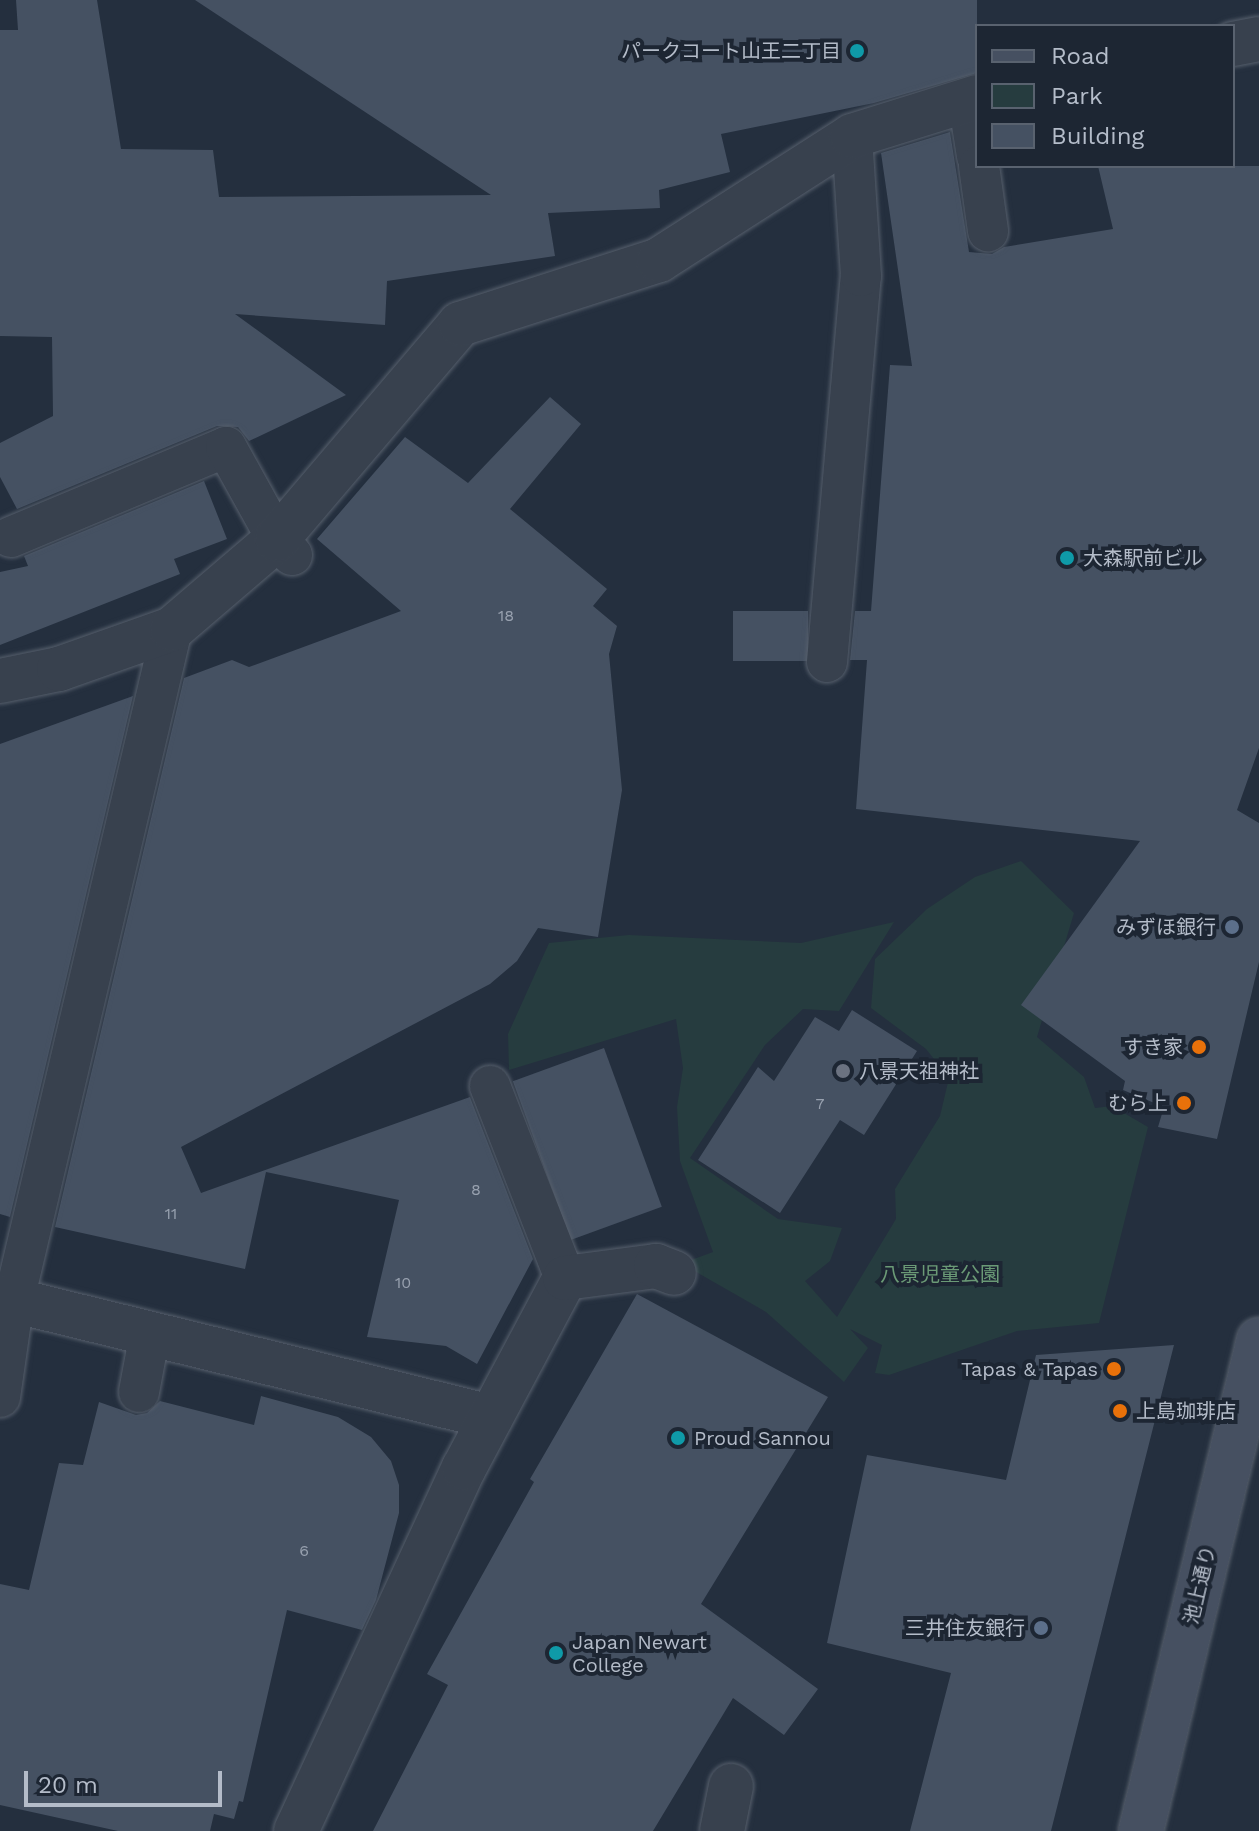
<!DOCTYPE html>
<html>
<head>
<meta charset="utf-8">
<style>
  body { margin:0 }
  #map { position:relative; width:1259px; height:1831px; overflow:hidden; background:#242f3e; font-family:"Work Sans","Noto Sans JP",sans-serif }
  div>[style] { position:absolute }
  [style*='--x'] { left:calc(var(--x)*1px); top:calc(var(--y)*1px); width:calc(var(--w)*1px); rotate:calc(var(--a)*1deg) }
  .green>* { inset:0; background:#263c3f }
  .building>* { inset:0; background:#455162; transform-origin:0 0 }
  .roads { filter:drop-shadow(0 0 2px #565f6c) drop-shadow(0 0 2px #565f6c) }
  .service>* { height:40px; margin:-20px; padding:0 20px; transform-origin:20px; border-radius:20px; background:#38414e }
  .pedestrian>* { height:44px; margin:-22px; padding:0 22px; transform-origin:22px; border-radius:22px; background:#38414e }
  .minor>* { height:44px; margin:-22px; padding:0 22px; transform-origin:22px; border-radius:22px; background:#38414e }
  .secondary>* { height:44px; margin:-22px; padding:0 22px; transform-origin:22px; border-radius:22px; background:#465061 }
  .dots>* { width:22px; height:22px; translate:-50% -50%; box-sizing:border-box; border:4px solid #1d2633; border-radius:50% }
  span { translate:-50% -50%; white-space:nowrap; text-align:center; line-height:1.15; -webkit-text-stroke:8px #1d2633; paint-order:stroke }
  .number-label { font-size:16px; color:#98a1af }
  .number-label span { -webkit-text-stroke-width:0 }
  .poi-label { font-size:20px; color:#b4bcc9 }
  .right { translate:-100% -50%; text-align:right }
  .left { translate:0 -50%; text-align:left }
  .park-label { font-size:20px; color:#6b9a76 }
  .street-label { font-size:20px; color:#b4bcc9 }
  .legend { position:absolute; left:975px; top:24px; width:260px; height:144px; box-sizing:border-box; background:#1d2633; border:2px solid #59626f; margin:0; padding:10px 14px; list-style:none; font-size:24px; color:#b4bcc9 }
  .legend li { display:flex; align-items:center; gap:16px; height:40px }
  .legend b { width:40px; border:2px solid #59626f }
  .scale { position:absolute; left:24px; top:1771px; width:198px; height:36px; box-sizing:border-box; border:4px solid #b4bcc9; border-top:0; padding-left:10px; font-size:24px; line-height:28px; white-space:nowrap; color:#b4bcc9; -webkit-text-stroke:6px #1d2633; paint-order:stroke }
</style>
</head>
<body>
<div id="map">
  <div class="green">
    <i style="clip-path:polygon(1021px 861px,1074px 913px,1037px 1037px,1084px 1077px,1095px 1108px,1112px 1106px,1148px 1127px,1099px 1323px,1017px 1331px,889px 1375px,875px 1373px,882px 1345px,850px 1329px,868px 1348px,844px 1382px,766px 1312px,691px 1269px,675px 1266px,713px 1252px,680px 1161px,677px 1107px,683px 1068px,676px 1019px,509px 1070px,508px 1034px,549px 943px,629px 935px,801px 943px,894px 922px,839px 1011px,803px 1009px,765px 1045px,690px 1158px,778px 1219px,842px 1228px,830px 1261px,805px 1281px,837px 1317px,896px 1219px,895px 1189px,940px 1116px,949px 1078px,926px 1049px,871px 1008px,875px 959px,927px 909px,975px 877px)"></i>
  </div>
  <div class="building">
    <i style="clip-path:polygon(16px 0,97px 0,121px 149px,213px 150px,219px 197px,491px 195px,195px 0,977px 0,977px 73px,874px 103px,721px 134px,730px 172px,659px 190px,660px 208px,548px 213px,555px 256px,387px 281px,385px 325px,235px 314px,346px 395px,249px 441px,238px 427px,217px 426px,17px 509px,0 477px,0 443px,53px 416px,52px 337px,0 336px,0 30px,18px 30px)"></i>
    <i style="clip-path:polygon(950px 132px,969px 252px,992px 254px,1004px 247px,1113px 229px,1098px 166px,1259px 166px,1259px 748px,1237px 810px,1259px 823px,1259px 962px,1217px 1139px,1158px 1127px,1164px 1107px,1123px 1090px,1125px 1081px,1021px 1005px,1140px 841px,856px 809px,867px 660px,850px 660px,855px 611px,871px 611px,890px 365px,912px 366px,881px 153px)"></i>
    <i style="clip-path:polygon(550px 397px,581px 424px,510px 509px,607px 589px,593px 606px,617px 626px,609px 654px,622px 790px,598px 937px,538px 928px,517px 961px,490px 984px,181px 1147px,201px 1193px,470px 1097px,533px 1259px,477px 1364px,446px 1346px,367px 1337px,399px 1200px,266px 1172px,245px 1269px,55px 1227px,184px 678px,232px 660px,249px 667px,401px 611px,317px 539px,405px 437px,468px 483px)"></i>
    <i style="clip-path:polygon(204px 481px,227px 539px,174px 559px,180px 574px,0 645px,0 572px,28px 566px,24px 556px)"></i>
    <i style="left:733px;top:611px;width:75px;height:50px"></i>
    <i style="clip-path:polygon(133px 696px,10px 1217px,0 1214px,0 744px)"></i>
    <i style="clip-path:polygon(852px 1010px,917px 1051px,864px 1135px,840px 1120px,780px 1213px,698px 1160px,758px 1067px,774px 1081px,815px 1017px,839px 1031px)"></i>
    <i style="left:604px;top:1048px;width:169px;height:97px;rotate:70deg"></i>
    <i style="clip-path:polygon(637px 1294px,828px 1397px,701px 1604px,818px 1689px,784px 1735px,733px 1698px,653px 1831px,373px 1831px,448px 1685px,427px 1674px,534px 1482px,530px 1479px)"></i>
    <i style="clip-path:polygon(1174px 1345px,1051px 1831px,910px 1831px,951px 1673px,827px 1643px,867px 1455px,1006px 1480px,1036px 1355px)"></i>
    <i style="clip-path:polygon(261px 1396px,338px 1417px,371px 1437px,391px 1461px,399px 1485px,399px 1513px,376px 1600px,362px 1630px,287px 1610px,243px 1802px,239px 1801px,234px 1819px,214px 1814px,210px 1831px,118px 1831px,0 1805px,0 1584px,29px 1590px,59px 1463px,83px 1465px,99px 1402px,136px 1415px,147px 1413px,160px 1401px,254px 1425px)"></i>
  </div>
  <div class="roads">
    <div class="service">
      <i style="--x:968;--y:99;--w:58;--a:81"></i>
      <i style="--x:979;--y:166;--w:66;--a:82.1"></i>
      <i style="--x:11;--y:537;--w:233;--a:-22.7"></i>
      <i style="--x:226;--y:447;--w:105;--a:61"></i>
      <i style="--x:277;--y:539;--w:22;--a:47"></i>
      <i style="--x:827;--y:662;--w:387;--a:-85"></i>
      <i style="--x:861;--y:276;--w:140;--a:-93.7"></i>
      <i style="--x:490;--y:1086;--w:206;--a:68.7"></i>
      <i style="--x:139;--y:1392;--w:60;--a:-79.4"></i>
      <i style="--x:0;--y:1397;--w:98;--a:-81.8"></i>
      <i style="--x:14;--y:1300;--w:689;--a:-76.75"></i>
    </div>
    <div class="pedestrian">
      <i style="--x:0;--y:681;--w:60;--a:-11.5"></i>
      <i style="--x:59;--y:669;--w:120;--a:-19.5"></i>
      <i style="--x:172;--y:629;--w:138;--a:-40.6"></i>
      <i style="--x:277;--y:539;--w:282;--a:-49.6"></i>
      <i style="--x:460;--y:324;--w:209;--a:-17.8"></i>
      <i style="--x:659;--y:260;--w:229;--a:-32.7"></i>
    </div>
    <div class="minor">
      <i style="--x:1233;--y:44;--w:26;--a:-11"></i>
      <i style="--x:852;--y:136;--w:131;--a:-17.3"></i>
      <i style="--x:0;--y:1297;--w:505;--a:13.73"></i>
      <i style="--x:296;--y:1831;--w:400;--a:-65.2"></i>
      <i style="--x:464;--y:1468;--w:215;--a:-62"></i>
      <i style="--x:565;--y:1278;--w:92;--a:-7.5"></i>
      <i style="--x:656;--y:1266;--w:19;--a:21"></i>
      <i style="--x:722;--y:1831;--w:46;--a:-78.7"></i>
    </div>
    <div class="secondary">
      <i style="--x:1141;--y:1831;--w:505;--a:-76.49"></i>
    </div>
  </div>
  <div class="dots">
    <i style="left:857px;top:51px;background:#0f9aa8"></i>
    <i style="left:1067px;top:558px;background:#0f9aa8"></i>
    <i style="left:1232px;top:927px;background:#5c6f8a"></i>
    <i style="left:1199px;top:1047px;background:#e8710a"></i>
    <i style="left:843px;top:1071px;background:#6b7280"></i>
    <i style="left:1184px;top:1103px;background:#e8710a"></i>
    <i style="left:1114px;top:1369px;background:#e8710a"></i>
    <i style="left:1120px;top:1411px;background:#e8710a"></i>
    <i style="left:678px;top:1438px;background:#0f9aa8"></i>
    <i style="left:1041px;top:1628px;background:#5c6f8a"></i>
    <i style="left:556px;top:1653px;background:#0f9aa8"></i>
  </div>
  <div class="number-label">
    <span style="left:506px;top:616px">18</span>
    <span style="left:820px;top:1104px">7</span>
    <span style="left:476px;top:1190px">8</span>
    <span style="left:171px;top:1214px">11</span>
    <span style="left:403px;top:1283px">10</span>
    <span style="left:304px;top:1551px">6</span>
  </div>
  <div class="poi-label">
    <span class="right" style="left:841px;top:51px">パークコート山王二丁目</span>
    <span class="left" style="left:1083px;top:558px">大森駅前ビル</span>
    <span class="right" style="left:1216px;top:927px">みずほ銀行</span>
    <span class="right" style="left:1183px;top:1047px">すき家</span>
    <span class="left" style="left:859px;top:1071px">八景天祖神社</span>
    <span class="right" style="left:1168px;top:1103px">むら上</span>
    <span class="right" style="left:1098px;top:1369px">Tapas &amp; Tapas</span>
    <span class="left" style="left:1136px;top:1411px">上島珈琲店</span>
    <span class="left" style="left:694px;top:1438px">Proud Sannou</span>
    <span class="right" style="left:1025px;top:1628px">三井住友銀行</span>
    <span class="left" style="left:572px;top:1654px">Japan Newart<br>College</span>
  </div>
  <div class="park-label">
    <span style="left:940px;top:1274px">八景児童公園</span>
  </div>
  <div class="street-label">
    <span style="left:1200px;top:1585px;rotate:-77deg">池上通り</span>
  </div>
  <ul class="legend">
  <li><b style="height:10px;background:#465061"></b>Road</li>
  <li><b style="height:22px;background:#263c3f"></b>Park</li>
  <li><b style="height:22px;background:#455162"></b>Building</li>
  </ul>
  <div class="scale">20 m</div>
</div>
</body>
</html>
